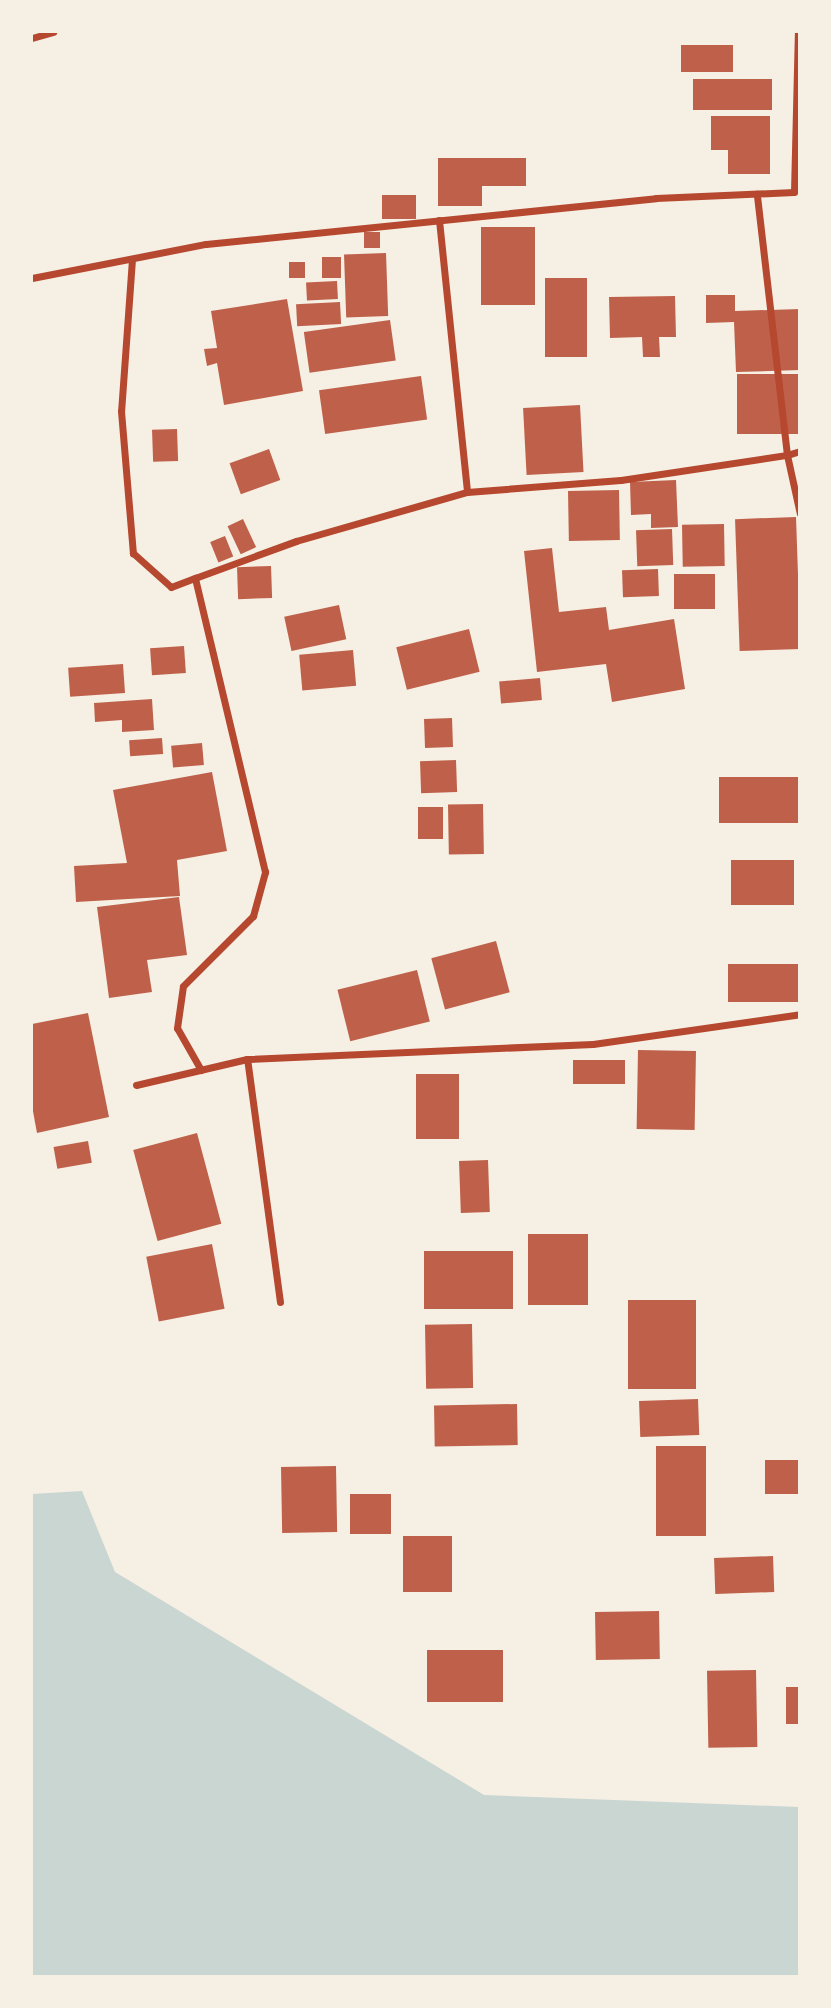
<!DOCTYPE html>
<html>
<head>
<meta charset="utf-8">
<style>
  body { margin:0 }
  #map { position:relative; width:831px; height:2008px; overflow:hidden; background:#f6efe4; font-family:"Fira Sans Condensed",sans-serif }
  div>[style] { position:absolute }
  [style*='--x'] { left:calc(var(--x)*1px); top:calc(var(--y)*1px); width:calc(var(--w)*1px); rotate:calc(var(--a)*1deg) }
  .water>* { inset:0; background:#c9d6d2 }
  .building>* { inset:0; background:#bf614a; transform-origin:0 0 }
  .minor>* { height:7px; margin:-3.5px; padding:0 3.5px; transform-origin:3.5px; border-radius:3.5px; background:#b5482f }
  span { translate:-50% -50%; white-space:nowrap; text-align:center; line-height:1.15; -webkit-text-stroke:5px #f6efe4; paint-order:stroke }
  .frame { position:absolute; inset:0; border:33px solid #f6efe4; pointer-events:none }
</style>
</head>
<body>
<div id="map">
  <div class="water">
    <i style="clip-path:polygon(82px 1491px,115px 1572px,484px 1795px,799px 1807px,799px 1976px,32px 1976px,32px 1494px)"></i>
  </div>
  <div class="building">
    <i style="left:681px;top:45px;width:52px;height:27px"></i>
    <i style="left:693px;top:79px;width:79px;height:31px"></i>
    <i style="clip-path:polygon(711px 116px,770px 116px,770px 174px,728px 174px,728px 150px,711px 150px)"></i>
    <i style="clip-path:polygon(438px 158px,526px 158px,526px 186px,482px 186px,482px 206px,438px 206px)"></i>
    <i style="left:382px;top:195px;width:34px;height:24px"></i>
    <i style="left:481px;top:227px;width:54px;height:78px"></i>
    <i style="left:364px;top:232px;width:16px;height:16px"></i>
    <i style="left:386px;top:253px;width:63px;height:42px;rotate:88deg"></i>
    <i style="left:341px;top:257px;width:21px;height:19px;rotate:90deg"></i>
    <i style="left:305px;top:262px;width:16px;height:16px;rotate:90deg"></i>
    <i style="left:545px;top:278px;width:42px;height:79px"></i>
    <i style="left:337px;top:281px;width:18px;height:31px;rotate:87deg"></i>
    <i style="clip-path:polygon(706px 295px,735px 295px,735px 311px,800px 309px,800px 370px,736px 372px,734px 322px,706px 323px)"></i>
    <i style="clip-path:polygon(675px 296px,676px 337px,659px 337px,660px 357px,643px 357px,642px 337px,610px 338px,609px 297px)"></i>
    <i style="clip-path:polygon(287px 299px,303px 391px,224px 405px,217px 363px,207px 366px,204px 349px,217px 348px,211px 311px)"></i>
    <i style="left:340px;top:302px;width:22px;height:44px;rotate:87deg"></i>
    <i style="left:390px;top:320px;width:41px;height:87px;rotate:82deg"></i>
    <i style="left:800px;top:374px;width:60px;height:63px;rotate:90deg"></i>
    <i style="left:421px;top:376px;width:44px;height:103px;rotate:82deg"></i>
    <i style="left:580px;top:405px;width:67px;height:57px;rotate:87deg"></i>
    <i style="left:177px;top:429px;width:32px;height:25px;rotate:88deg"></i>
    <i style="left:269px;top:449px;width:33px;height:42px;rotate:70deg"></i>
    <i style="clip-path:polygon(676px 480px,678px 527px,651px 528px,651px 514px,631px 515px,630px 482px)"></i>
    <i style="left:619px;top:490px;width:50px;height:51px;rotate:89deg"></i>
    <i style="left:796px;top:517px;width:132px;height:61px;rotate:88deg"></i>
    <i style="left:243px;top:519px;width:31px;height:17px;rotate:65deg"></i>
    <i style="left:724px;top:524px;width:42px;height:42px;rotate:89deg"></i>
    <i style="left:672px;top:529px;width:36px;height:36px;rotate:88deg"></i>
    <i style="left:225px;top:536px;width:22px;height:16px;rotate:68deg"></i>
    <i style="clip-path:polygon(552px 548px,559px 612px,606px 607px,609px 630px,674px 619px,685px 689px,612px 702px,606px 664px,537px 672px,524px 551px)"></i>
    <i style="left:271px;top:566px;width:32px;height:34px;rotate:88deg"></i>
    <i style="left:658px;top:569px;width:27px;height:36px;rotate:88deg"></i>
    <i style="left:715px;top:574px;width:35px;height:41px;rotate:90deg"></i>
    <i style="left:339px;top:605px;width:35px;height:56px;rotate:78deg"></i>
    <i style="left:469px;top:629px;width:44px;height:75px;rotate:76deg"></i>
    <i style="left:184px;top:646px;width:27px;height:34px;rotate:86deg"></i>
    <i style="left:353px;top:650px;width:36px;height:54px;rotate:85deg"></i>
    <i style="left:123px;top:664px;width:29px;height:55px;rotate:86deg"></i>
    <i style="left:540px;top:678px;width:22px;height:41px;rotate:85deg"></i>
    <i style="clip-path:polygon(152px 699px,154px 730px,122px 732px,122px 720px,95px 722px,94px 703px)"></i>
    <i style="left:452px;top:718px;width:29px;height:28px;rotate:88deg"></i>
    <i style="left:162px;top:738px;width:16px;height:33px;rotate:86deg"></i>
    <i style="left:202px;top:743px;width:22px;height:31px;rotate:85deg"></i>
    <i style="left:456px;top:760px;width:32px;height:36px;rotate:88deg"></i>
    <i style="clip-path:polygon(212px 772px,227px 851px,177px 860px,180px 896px,76px 902px,74px 866px,127px 863px,113px 790px)"></i>
    <i style="left:719px;top:777px;width:81px;height:46px"></i>
    <i style="left:483px;top:804px;width:50px;height:35px;rotate:89deg"></i>
    <i style="left:443px;top:807px;width:32px;height:25px;rotate:90deg"></i>
    <i style="left:794px;top:860px;width:45px;height:63px;rotate:90deg"></i>
    <i style="clip-path:polygon(179px 897px,187px 955px,147px 960px,152px 992px,109px 998px,97px 907px)"></i>
    <i style="left:496px;top:941px;width:53px;height:67px;rotate:75deg"></i>
    <i style="left:800px;top:964px;width:38px;height:72px;rotate:90deg"></i>
    <i style="left:417px;top:970px;width:53px;height:82px;rotate:76deg"></i>
    <i style="clip-path:polygon(88px 1013px,109px 1117px,37px 1133px,32px 1106px,32px 1024px)"></i>
    <i style="left:638px;top:1050px;width:58px;height:79px;rotate:1deg"></i>
    <i style="left:625px;top:1060px;width:24px;height:52px;rotate:90deg"></i>
    <i style="left:416px;top:1074px;width:43px;height:65px"></i>
    <i style="left:197px;top:1133px;width:94px;height:66px;rotate:75deg"></i>
    <i style="left:88px;top:1141px;width:22px;height:35px;rotate:80deg"></i>
    <i style="left:488px;top:1160px;width:52px;height:29px;rotate:88deg"></i>
    <i style="left:528px;top:1234px;width:60px;height:71px"></i>
    <i style="left:212px;top:1244px;width:66px;height:67px;rotate:79deg"></i>
    <i style="left:424px;top:1251px;width:89px;height:58px"></i>
    <i style="left:628px;top:1300px;width:68px;height:89px"></i>
    <i style="left:472px;top:1324px;width:64px;height:47px;rotate:89deg"></i>
    <i style="left:698px;top:1399px;width:36px;height:59px;rotate:88deg"></i>
    <i style="left:517px;top:1404px;width:41px;height:83px;rotate:89deg"></i>
    <i style="left:706px;top:1446px;width:90px;height:50px;rotate:90deg"></i>
    <i style="left:765px;top:1460px;width:35px;height:34px"></i>
    <i style="left:336px;top:1466px;width:66px;height:55px;rotate:89deg"></i>
    <i style="left:391px;top:1494px;width:40px;height:41px;rotate:90deg"></i>
    <i style="left:403px;top:1536px;width:49px;height:56px"></i>
    <i style="left:773px;top:1556px;width:36px;height:59px;rotate:88deg"></i>
    <i style="left:659px;top:1611px;width:48px;height:64px;rotate:89deg"></i>
    <i style="left:427px;top:1650px;width:76px;height:52px"></i>
    <i style="left:756px;top:1670px;width:77px;height:49px;rotate:89deg"></i>
    <i style="left:786px;top:1687px;width:14px;height:37px"></i>
  </div>
  <div class="minor">
    <i style="--x:32;--y:38;--w:22;--a:-16"></i>
    <i style="--x:439;--y:220;--w:273;--a:84.1"></i>
    <i style="--x:132;--y:259;--w:152;--a:94.1"></i>
    <i style="--x:121;--y:411;--w:143;--a:85.2"></i>
    <i style="--x:133;--y:553;--w:51;--a:41.8"></i>
    <i style="--x:171;--y:587;--w:26;--a:-21"></i>
    <i style="--x:32;--y:278;--w:177;--a:-11.1"></i>
    <i style="--x:206;--y:244;--w:452;--a:-5.8"></i>
    <i style="--x:656;--y:198;--w:138;--a:-2.5"></i>
    <i style="--x:794;--y:192;--w:160;--a:-88.6"></i>
    <i style="--x:800;--y:451;--w:14;--a:163"></i>
    <i style="--x:787;--y:455;--w:60;--a:77.6"></i>
    <i style="--x:201;--y:1070;--w:48;--a:-119.7"></i>
    <i style="--x:177;--y:1028;--w:42;--a:-81.9"></i>
    <i style="--x:183;--y:986;--w:99;--a:-45"></i>
    <i style="--x:253;--y:916;--w:46;--a:-74.7"></i>
    <i style="--x:265;--y:872;--w:302;--a:-103.4"></i>
    <i style="--x:195;--y:578;--w:108;--a:-20.1"></i>
    <i style="--x:296;--y:541;--w:178;--a:-16"></i>
    <i style="--x:467;--y:492;--w:154;--a:-4.5"></i>
    <i style="--x:621;--y:480;--w:168;--a:-8.6"></i>
    <i style="--x:787;--y:455;--w:263;--a:-96.6"></i>
    <i style="--x:136;--y:1085;--w:114;--a:-13.2"></i>
    <i style="--x:280;--y:1302;--w:245;--a:-97.7"></i>
    <i style="--x:247;--y:1059;--w:346;--a:-2.5"></i>
    <i style="--x:593;--y:1044;--w:209;--a:-8.2"></i>
  </div>
  <div class="frame"></div>
</div>
</body>
</html>
